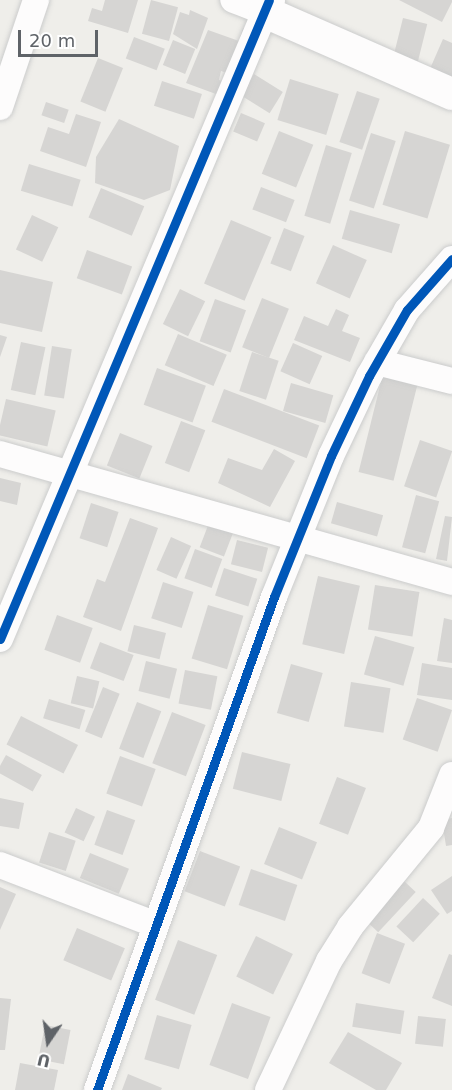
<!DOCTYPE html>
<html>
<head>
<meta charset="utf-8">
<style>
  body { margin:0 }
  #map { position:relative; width:452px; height:1090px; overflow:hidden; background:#efeeea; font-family:"DejaVu Sans",sans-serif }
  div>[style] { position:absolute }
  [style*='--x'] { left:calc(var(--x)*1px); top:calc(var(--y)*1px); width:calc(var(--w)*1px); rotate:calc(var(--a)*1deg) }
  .building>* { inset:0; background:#d6d5d3; transform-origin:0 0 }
  .roads { filter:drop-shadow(0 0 2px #cbcccc) drop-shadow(0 0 2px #cbcccc) }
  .minor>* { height:26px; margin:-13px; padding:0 13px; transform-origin:13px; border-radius:13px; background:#fdfcfc }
  .tertiary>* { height:32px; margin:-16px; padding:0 16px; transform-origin:16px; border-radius:16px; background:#fdfcfc }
  .cycleway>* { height:9px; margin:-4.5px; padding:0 4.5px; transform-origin:4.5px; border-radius:4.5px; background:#0057b8 }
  span { translate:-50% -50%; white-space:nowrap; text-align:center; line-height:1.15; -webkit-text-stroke:4.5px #fff; paint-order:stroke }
  .north { position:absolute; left:18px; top:1012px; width:60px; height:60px; -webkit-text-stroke:4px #fff; paint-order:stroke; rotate:193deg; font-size:16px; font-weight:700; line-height:24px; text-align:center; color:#5f6368 }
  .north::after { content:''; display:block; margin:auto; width:21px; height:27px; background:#5f6368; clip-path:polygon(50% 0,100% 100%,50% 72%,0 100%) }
  .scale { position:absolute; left:18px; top:30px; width:80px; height:27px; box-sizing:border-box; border:3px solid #5f6368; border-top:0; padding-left:8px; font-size:18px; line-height:21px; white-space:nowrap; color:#5f6368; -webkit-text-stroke:4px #fff; paint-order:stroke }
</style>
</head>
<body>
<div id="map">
  <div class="building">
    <i style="clip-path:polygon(105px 0,138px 0,128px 33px,88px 21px,92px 8px,102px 11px)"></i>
    <i style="left:151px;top:0;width:28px;height:35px;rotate:15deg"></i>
    <i style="clip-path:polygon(399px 0,452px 0,452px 2px,442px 22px)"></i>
    <i style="clip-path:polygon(190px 10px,208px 18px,197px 49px,173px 34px,180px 12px,189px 15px)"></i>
    <i style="left:403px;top:18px;width:25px;height:40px;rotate:14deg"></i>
    <i style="clip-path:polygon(243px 28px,248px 29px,233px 75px,221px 71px,219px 80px,228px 83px,224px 97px,186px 83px,208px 30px,239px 41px)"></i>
    <i style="left:134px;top:37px;width:33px;height:23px;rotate:21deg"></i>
    <i style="clip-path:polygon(443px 39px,452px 43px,452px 80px,429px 71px)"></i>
    <i style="left:173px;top:40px;width:24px;height:27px;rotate:22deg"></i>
    <i style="left:98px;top:58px;width:27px;height:47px;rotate:22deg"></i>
    <i style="left:254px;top:74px;width:34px;height:25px;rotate:32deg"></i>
    <i style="left:290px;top:79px;width:51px;height:43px;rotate:17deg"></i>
    <i style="left:162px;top:81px;width:42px;height:26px;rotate:18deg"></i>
    <i style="left:357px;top:91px;width:24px;height:54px;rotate:19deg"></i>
    <i style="left:46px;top:102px;width:24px;height:14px;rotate:19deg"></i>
    <i style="left:241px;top:113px;width:26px;height:20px;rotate:23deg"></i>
    <i style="clip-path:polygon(76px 114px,101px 122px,86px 167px,40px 151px,48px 127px,69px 134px)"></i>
    <i style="clip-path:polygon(119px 119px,179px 146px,170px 190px,144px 200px,95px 183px,96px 157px)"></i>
    <i style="left:279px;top:131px;width:37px;height:46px;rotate:22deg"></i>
    <i style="left:405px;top:131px;width:47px;height:77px;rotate:17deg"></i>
    <i style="left:371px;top:133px;width:26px;height:71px;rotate:18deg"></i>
    <i style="left:326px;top:145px;width:27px;height:74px;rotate:17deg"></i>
    <i style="left:29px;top:164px;width:54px;height:28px;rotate:17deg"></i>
    <i style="left:261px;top:187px;width:36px;height:24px;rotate:21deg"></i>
    <i style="left:101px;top:188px;width:47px;height:32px;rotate:23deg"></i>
    <i style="left:350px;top:210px;width:52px;height:30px;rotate:16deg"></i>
    <i style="left:32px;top:215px;width:29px;height:38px;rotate:25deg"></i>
    <i style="left:231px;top:220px;width:44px;height:69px;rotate:23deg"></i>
    <i style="left:284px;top:228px;width:22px;height:38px;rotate:21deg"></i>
    <i style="left:333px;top:245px;width:37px;height:42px;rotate:24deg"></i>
    <i style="left:87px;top:250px;width:48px;height:30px;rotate:20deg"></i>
    <i style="clip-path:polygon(0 270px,53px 282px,42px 332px,0 323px)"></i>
    <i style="left:180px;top:289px;width:28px;height:39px;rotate:26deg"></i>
    <i style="left:262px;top:298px;width:29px;height:53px;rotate:22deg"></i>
    <i style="left:215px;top:299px;width:33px;height:45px;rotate:20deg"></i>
    <i style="clip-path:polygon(336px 309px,349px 315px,342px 331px,360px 338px,350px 362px,294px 340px,304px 316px,328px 326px)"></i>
    <i style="left:178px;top:334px;width:53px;height:34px;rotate:23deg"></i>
    <i style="clip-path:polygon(0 335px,7px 337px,0 357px)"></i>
    <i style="left:21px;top:342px;width:25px;height:49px;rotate:12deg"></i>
    <i style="left:293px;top:343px;width:32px;height:31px;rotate:24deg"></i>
    <i style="left:52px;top:346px;width:20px;height:50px;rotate:9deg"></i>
    <i style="left:252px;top:352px;width:28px;height:41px;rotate:18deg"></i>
    <i style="left:157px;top:368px;width:52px;height:39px;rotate:20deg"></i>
    <i style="left:383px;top:374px;width:36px;height:101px;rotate:14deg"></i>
    <i style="left:291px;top:383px;width:44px;height:29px;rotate:16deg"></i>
    <i style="left:224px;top:389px;width:102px;height:35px;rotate:21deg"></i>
    <i style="left:6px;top:399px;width:51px;height:37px;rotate:13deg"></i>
    <i style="left:181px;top:421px;width:26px;height:45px;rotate:21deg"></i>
    <i style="left:120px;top:433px;width:35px;height:35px;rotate:22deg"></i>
    <i style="left:420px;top:440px;width:34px;height:49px;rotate:19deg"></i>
    <i style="clip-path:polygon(274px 449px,295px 461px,270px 507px,218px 483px,228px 458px,262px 470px)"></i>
    <i style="clip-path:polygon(0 478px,21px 483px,17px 505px,0 501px)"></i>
    <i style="left:416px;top:495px;width:24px;height:54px;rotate:15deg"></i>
    <i style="left:337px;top:502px;width:48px;height:22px;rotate:16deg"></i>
    <i style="left:91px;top:503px;width:29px;height:37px;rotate:18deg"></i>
    <i style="clip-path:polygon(445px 516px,452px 517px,447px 561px,436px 559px)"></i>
    <i style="clip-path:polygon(130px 518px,158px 528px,121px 631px,83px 617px,97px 579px,105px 582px)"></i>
    <i style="left:209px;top:523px;width:26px;height:26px;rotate:21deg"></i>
    <i style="left:171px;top:537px;width:22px;height:36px;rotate:24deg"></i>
    <i style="left:237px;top:540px;width:32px;height:25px;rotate:14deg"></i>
    <i style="left:195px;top:549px;width:29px;height:31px;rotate:20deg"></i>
    <i style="left:224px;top:568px;width:35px;height:29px;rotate:18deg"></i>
    <i style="left:318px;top:576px;width:43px;height:70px;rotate:13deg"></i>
    <i style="left:163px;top:582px;width:32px;height:38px;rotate:18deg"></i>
    <i style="left:375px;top:585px;width:45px;height:45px;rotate:9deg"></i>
    <i style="left:208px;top:605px;width:37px;height:56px;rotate:17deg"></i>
    <i style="left:57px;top:615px;width:38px;height:37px;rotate:20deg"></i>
    <i style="clip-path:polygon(444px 618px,452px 620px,452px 663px,437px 661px)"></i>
    <i style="left:134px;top:625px;width:33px;height:27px;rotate:14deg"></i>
    <i style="left:375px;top:636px;width:41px;height:40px;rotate:16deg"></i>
    <i style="left:100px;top:642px;width:36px;height:28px;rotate:21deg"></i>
    <i style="left:146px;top:661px;width:32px;height:31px;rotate:14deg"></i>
    <i style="clip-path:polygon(422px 663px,452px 668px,452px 700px,417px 695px)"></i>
    <i style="left:291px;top:664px;width:33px;height:51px;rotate:16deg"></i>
    <i style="left:185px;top:670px;width:33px;height:34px;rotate:11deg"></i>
    <i style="left:77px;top:676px;width:23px;height:28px;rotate:13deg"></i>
    <i style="left:351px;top:682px;width:40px;height:45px;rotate:9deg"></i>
    <i style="left:103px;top:687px;width:18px;height:48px;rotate:22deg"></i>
    <i style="left:417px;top:698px;width:37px;height:44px;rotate:19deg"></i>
    <i style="left:49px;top:699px;width:38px;height:20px;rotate:17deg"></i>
    <i style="left:137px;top:702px;width:26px;height:50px;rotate:21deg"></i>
    <i style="left:172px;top:712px;width:36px;height:55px;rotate:21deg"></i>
    <i style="left:21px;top:716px;width:64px;height:32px;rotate:27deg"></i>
    <i style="left:242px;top:752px;width:50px;height:38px;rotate:14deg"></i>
    <i style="left:6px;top:755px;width:41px;height:19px;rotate:29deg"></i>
    <i style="left:120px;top:756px;width:38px;height:40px;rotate:20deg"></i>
    <i style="left:337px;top:777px;width:31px;height:50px;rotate:21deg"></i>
    <i style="clip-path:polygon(0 798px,24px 803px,19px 829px,0 826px)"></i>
    <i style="left:76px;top:808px;width:21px;height:27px;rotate:25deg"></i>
    <i style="left:107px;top:810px;width:30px;height:37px;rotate:20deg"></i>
    <i style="clip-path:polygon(452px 818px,452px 845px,446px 846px,442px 820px)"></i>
    <i style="left:279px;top:827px;width:41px;height:40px;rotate:22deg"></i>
    <i style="left:49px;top:832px;width:28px;height:32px;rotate:18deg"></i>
    <i style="left:200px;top:851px;width:43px;height:43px;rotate:21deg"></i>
    <i style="left:90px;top:853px;width:42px;height:27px;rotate:22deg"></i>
    <i style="left:251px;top:869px;width:49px;height:38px;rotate:19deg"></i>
    <i style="clip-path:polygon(452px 876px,452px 911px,447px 914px,431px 890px)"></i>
    <i style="left:404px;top:881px;width:16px;height:55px;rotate:43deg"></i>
    <i style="clip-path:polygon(0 887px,16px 894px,0 930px)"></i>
    <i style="left:423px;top:898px;width:23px;height:39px;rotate:43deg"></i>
    <i style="left:77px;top:928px;width:52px;height:35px;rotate:23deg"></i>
    <i style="left:377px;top:933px;width:30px;height:43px;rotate:21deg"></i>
    <i style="left:256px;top:936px;width:41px;height:45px;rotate:26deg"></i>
    <i style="left:178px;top:940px;width:42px;height:64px;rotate:21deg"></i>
    <i style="clip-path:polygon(449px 954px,452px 955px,452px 1006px,432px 998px)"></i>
    <i style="clip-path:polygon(0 998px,11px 999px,5px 1050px,0 1050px)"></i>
    <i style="left:232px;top:1003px;width:41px;height:66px;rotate:20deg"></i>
    <i style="left:356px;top:1003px;width:49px;height:24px;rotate:9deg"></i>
    <i style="left:157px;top:1015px;width:36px;height:46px;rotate:16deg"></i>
    <i style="left:418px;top:1016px;width:28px;height:28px;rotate:6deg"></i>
    <i style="left:45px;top:1025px;width:26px;height:35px;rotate:11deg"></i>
    <i style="clip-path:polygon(348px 1032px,402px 1063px,386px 1090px,376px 1090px,329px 1063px)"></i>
    <i style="clip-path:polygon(20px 1063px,58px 1070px,54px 1090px,15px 1090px)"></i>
    <i style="clip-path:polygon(128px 1074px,162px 1088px,161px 1090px,122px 1090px)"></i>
  </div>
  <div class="roads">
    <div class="minor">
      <i style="--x:0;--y:107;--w:113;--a:-71.4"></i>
      <i style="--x:377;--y:362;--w:77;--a:14.2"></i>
      <i style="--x:0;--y:454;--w:470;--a:15.8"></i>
      <i style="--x:0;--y:639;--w:681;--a:-67.09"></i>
      <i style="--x:265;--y:12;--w:34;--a:-159"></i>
      <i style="--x:0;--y:865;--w:167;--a:21"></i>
      <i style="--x:97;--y:1090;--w:524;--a:-70.25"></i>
      <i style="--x:274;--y:597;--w:152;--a:-68"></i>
      <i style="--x:331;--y:456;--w:89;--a:-64.6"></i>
      <i style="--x:369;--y:376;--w:76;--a:-60.1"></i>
      <i style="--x:407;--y:310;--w:68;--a:-48.6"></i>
      <i style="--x:268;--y:1090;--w:143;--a:-64.7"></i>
      <i style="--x:329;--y:961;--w:40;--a:-58"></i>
      <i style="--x:350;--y:927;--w:128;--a:-50.7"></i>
      <i style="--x:431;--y:828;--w:57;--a:-68.4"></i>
    </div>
    <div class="tertiary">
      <i style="--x:269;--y:0;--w:13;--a:108"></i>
      <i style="--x:265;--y:12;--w:204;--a:23.7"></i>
    </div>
  </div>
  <div class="cycleway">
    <i style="--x:0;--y:639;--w:693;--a:-67.17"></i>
    <i style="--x:97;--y:1090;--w:524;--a:-70.25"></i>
    <i style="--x:274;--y:597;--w:152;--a:-68"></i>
    <i style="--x:331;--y:456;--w:89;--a:-64.6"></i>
    <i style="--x:369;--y:376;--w:76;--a:-60.1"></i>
    <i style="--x:407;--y:310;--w:68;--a:-48.6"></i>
  </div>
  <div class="north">U</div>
  <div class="scale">20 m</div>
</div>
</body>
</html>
